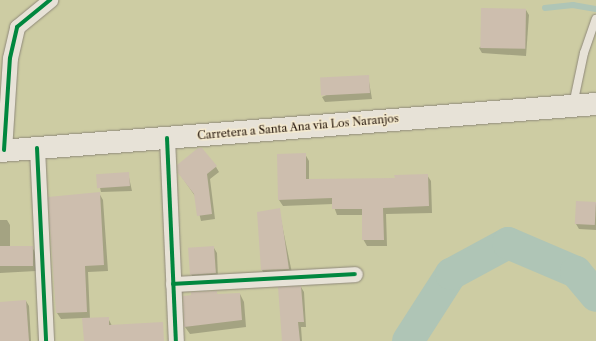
<!DOCTYPE html>
<html>
<head>
<meta charset="utf-8">
<style>
  body { margin:0 }
  #map { position:relative; width:596px; height:341px; overflow:hidden; background:#e1d9c1; font-family:"Libre Caslon Text",serif }
  div>[style] { position:absolute }
  [style*='--x'] { left:calc(var(--x)*1px); top:calc(var(--y)*1px); width:calc(var(--w)*1px); rotate:calc(var(--a)*1deg) }
  .green>* { inset:0; background:#cdcca3; transform-origin:0 0 }
  .shadow>* { inset:0; background:#0003 }
  .stream>* { height:5.5px; margin:-2.75px; padding:0 2.75px; transform-origin:2.75px; border-radius:2.75px; background:#afc5b6 }
  .river>* { height:32px; margin:-16px; padding:0 16px; transform-origin:16px; border-radius:16px; background:#afc5b6 }
  .building>* { inset:0; background:#cdbeae; transform-origin:0 0 }
  .roads { filter:drop-shadow(0 0 1px #8f897a) drop-shadow(0 0 1px #8f897a) }
  .lane>* { height:8px; margin:-4px; padding:0 4px; transform-origin:4px; border-radius:4px; background:#e7e2d7 }
  .street>* { height:15px; margin:-7.5px; padding:0 7.5px; transform-origin:7.5px; border-radius:7.5px; background:#e7e2d7 }
  .secondary>* { height:22px; margin:-11px; padding:0 11px; transform-origin:11px; border-radius:11px; background:#e7e2d7 }
  .cycleway>* { height:4px; margin:-2px; padding:0 2px; transform-origin:2px; border-radius:2px; background:#00873e }
  span { translate:-50% -50%; white-space:nowrap; text-align:center; line-height:1.15; -webkit-text-stroke:3px #f5eace; paint-order:stroke }
  .street-label { font-size:11px; color:#24150b }
</style>
</head>
<body>
<div id="map">
  <div class="green">
    <i style="left:0;top:0;width:596px;height:341px"></i>
  </div>
  <div class="shadow">
    <i style="clip-path:polygon(526px 10px,529px 15px,526px 56px,482px 53px,479px 48px)"></i>
    <i style="clip-path:polygon(368px 76px,372px 99px,325px 102px,322px 97px)"></i>
    <i style="clip-path:polygon(305px 154px,309px 161px,309px 180px,396px 179px,427px 175px,431px 181px,432px 213px,386px 214px,387px 246px,367px 246px,363px 239px,363px 215px,337px 215px,333px 204px,283px 206px,279px 200px)"></i>
    <i style="clip-path:polygon(216px 167px,219px 172px,210px 179px,215px 219px,201px 221px,195px 196px,179px 173px)"></i>
    <i style="clip-path:polygon(128px 173px,132px 191px,101px 192px,97px 175px)"></i>
    <i style="clip-path:polygon(99px 193px,103px 200px,108px 271px,88px 272px,90px 319px,108px 318px,112px 326px,137px 341px,85px 341px,83px 318px,61px 319px,57px 313px,49px 198px)"></i>
    <i style="clip-path:polygon(577px 202px,596px 203px,596px 230px,579px 229px,576px 224px)"></i>
    <i style="clip-path:polygon(279px 210px,292px 273px,265px 275px,262px 270px)"></i>
    <i style="clip-path:polygon(0 220px,7px 220px,10px 225px,10px 248px,32px 247px,35px 252px,36px 271px,0 273px)"></i>
    <i style="clip-path:polygon(214px 248px,217px 253px,218px 278px,194px 279px,191px 274px)"></i>
    <i style="clip-path:polygon(301px 287px,304px 292px,306px 327px,301px 327px,302px 341px,283px 341px)"></i>
    <i style="clip-path:polygon(216px 292px,218px 295px,240px 294px,244px 302px,246px 327px,190px 334px,185px 327px,184px 297px)"></i>
    <i style="clip-path:polygon(0 294px,0 303px,26px 301px,29px 306px,31px 341px,0 341px)"></i>
  </div>
  <div class="stream">
    <i style="--x:545;--y:8;--w:28;--a:-6"></i>
    <i style="--x:573;--y:5;--w:23;--a:10"></i>
  </div>
  <div class="river">
    <i style="--x:408;--y:341;--w:80;--a:-57.3"></i>
    <i style="--x:451;--y:274;--w:65;--a:-28.5"></i>
    <i style="--x:508;--y:243;--w:74;--a:23.1"></i>
    <i style="--x:576;--y:272;--w:31;--a:50"></i>
  </div>
  <div class="building">
    <i style="left:481px;top:8px;width:45px;height:40px;rotate:1deg"></i>
    <i style="left:369px;top:75px;width:18px;height:49px;rotate:87deg"></i>
    <i style="clip-path:polygon(198px 148px,202px 148px,217px 166px,207px 174px,212px 214px,197px 216px,194px 194px,178px 173px,177px 165px)"></i>
    <i style="clip-path:polygon(306px 153px,306px 179px,395px 178px,394px 175px,428px 174px,429px 206px,383px 208px,384px 240px,362px 240px,362px 209px,332px 209px,332px 198px,278px 200px,277px 154px)"></i>
    <i style="left:129px;top:172px;width:14px;height:33px;rotate:86deg"></i>
    <i style="clip-path:polygon(100px 192px,104px 265px,85px 266px,87px 312px,56px 313px,48px 197px)"></i>
    <i style="left:576px;top:201px;width:20px;height:23px;rotate:3deg"></i>
    <i style="clip-path:polygon(280px 208px,289px 269px,261px 270px,257px 212px)"></i>
    <i style="left:33px;top:246px;width:20px;height:33px;rotate:90deg"></i>
    <i style="left:214px;top:246px;width:27px;height:26px;rotate:86deg"></i>
    <i style="clip-path:polygon(301px 286px,304px 322px,298px 322px,300px 341px,282px 341px,278px 287px)"></i>
    <i style="clip-path:polygon(217px 291px,217px 294px,240px 293px,242px 320px,184px 327px,183px 296px,191px 295px,191px 292px)"></i>
    <i style="clip-path:polygon(26px 300px,29px 341px,0 341px,0 302px)"></i>
    <i style="clip-path:polygon(109px 317px,109px 325px,163px 322px,164px 341px,84px 341px,82px 318px)"></i>
  </div>
  <div class="roads">
    <div class="lane">
      <i style="--x:573;--y:105;--w:53;--a:-78.1"></i>
      <i style="--x:584;--y:53;--w:36;--a:-71"></i>
    </div>
    <div class="street">
      <i style="--x:167;--y:138;--w:203;--a:87.5"></i>
      <i style="--x:37;--y:148;--w:193;--a:87.3"></i>
      <i style="--x:4;--y:150;--w:92;--a:-86.3"></i>
      <i style="--x:10;--y:58;--w:32;--a:-77"></i>
      <i style="--x:17;--y:27;--w:43;--a:-39.3"></i>
      <i style="--x:173;--y:284;--w:182;--a:-3.1"></i>
    </div>
    <div class="secondary">
      <i style="--x:0;--y:151;--w:598;--a:-4.51"></i>
    </div>
  </div>
  <div class="cycleway">
    <i style="--x:167;--y:138;--w:203;--a:87.5"></i>
    <i style="--x:37;--y:148;--w:193;--a:87.3"></i>
    <i style="--x:4;--y:150;--w:92;--a:-86.3"></i>
    <i style="--x:10;--y:58;--w:32;--a:-77"></i>
    <i style="--x:17;--y:27;--w:43;--a:-39.3"></i>
    <i style="--x:173;--y:284;--w:182;--a:-3.1"></i>
  </div>
  <div class="street-label">
    <span style="left:298px;top:127px;rotate:-5deg">Carretera a Santa Ana via Los Naranjos</span>
  </div>
</div>
</body>
</html>
